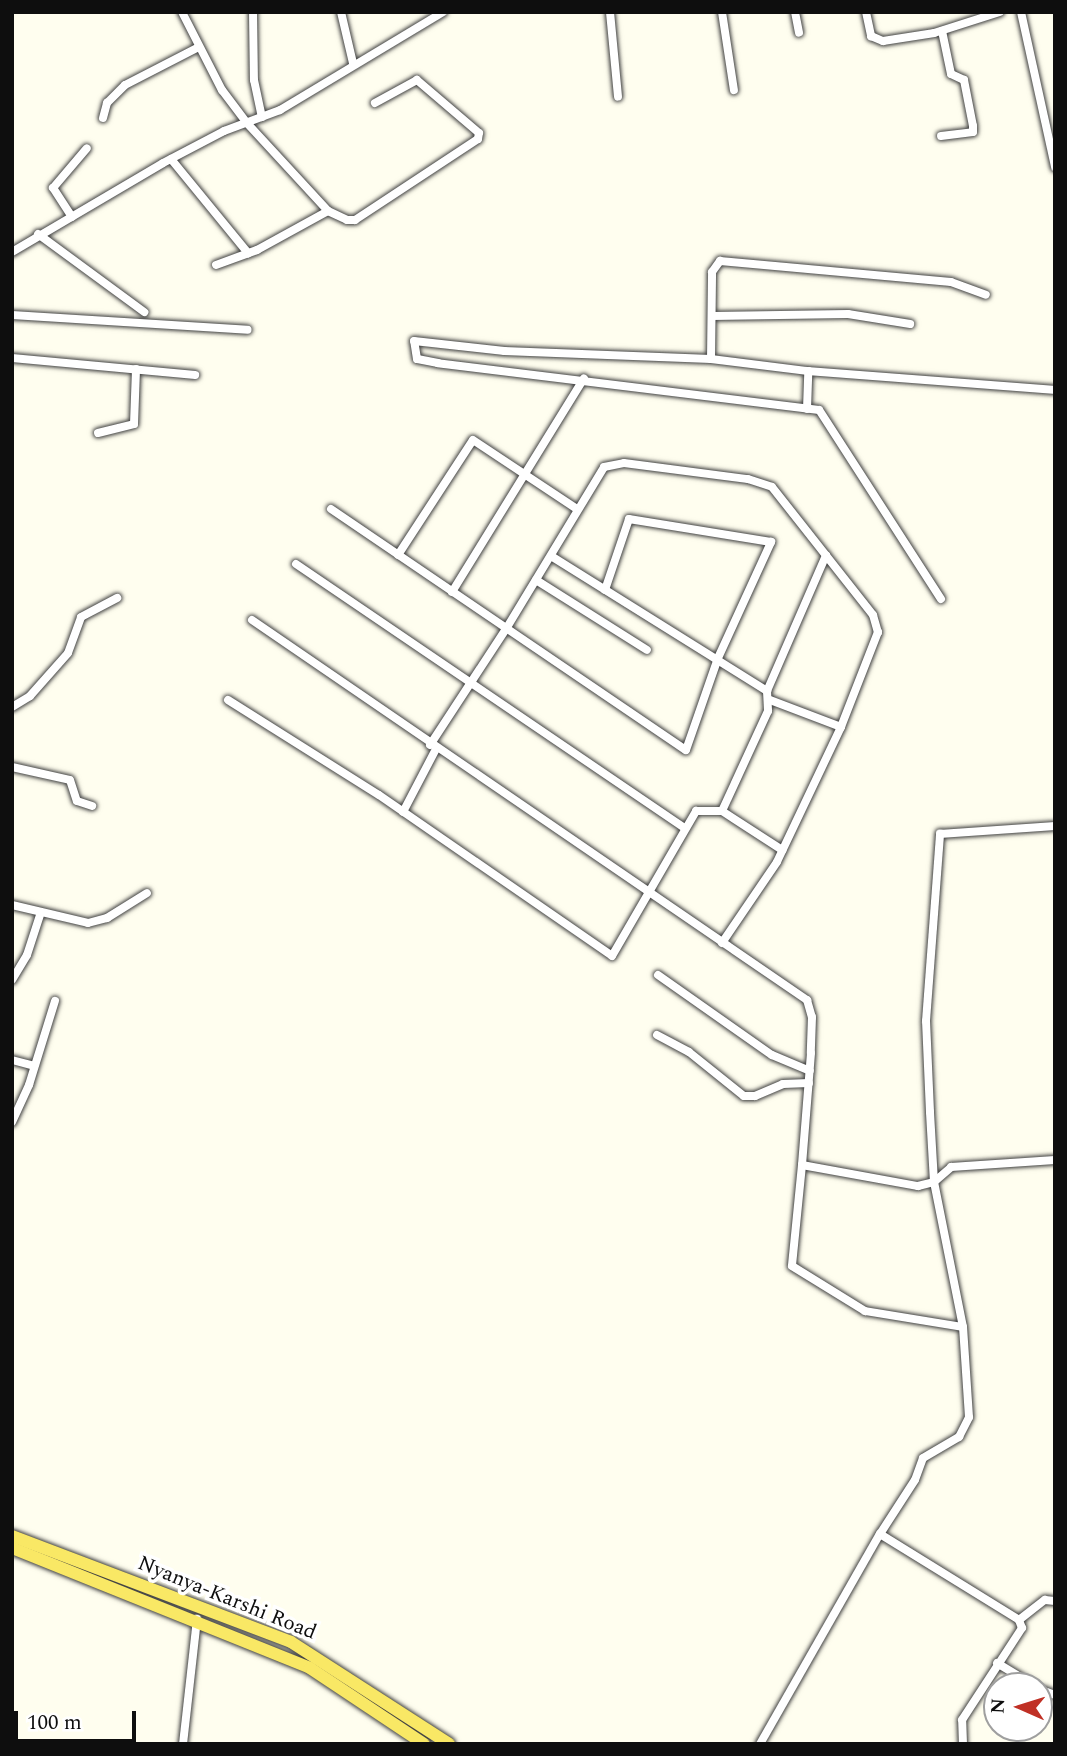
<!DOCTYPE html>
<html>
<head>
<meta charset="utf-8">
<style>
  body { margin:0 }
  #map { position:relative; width:1067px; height:1756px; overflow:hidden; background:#fffeef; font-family:Spectral,serif }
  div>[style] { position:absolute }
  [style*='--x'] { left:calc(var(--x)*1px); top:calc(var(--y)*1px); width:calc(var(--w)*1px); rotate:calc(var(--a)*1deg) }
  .roads { filter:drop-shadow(0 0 2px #414141) drop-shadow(0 0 2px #414141) }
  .street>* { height:8px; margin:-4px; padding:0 4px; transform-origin:4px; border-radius:4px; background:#fff }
  .primary>* { height:12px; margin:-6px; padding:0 6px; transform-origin:6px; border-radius:6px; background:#f9e865 }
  span { translate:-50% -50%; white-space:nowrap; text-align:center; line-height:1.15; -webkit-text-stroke:7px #fff; paint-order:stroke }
  .street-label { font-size:21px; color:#0e0e0e }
  .frame { position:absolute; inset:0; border:14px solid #0e0e0e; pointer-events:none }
  .north { position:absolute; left:983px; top:1672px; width:70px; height:70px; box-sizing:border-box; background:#fff; border:2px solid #9f9f9f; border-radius:50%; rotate:273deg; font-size:19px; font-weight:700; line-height:28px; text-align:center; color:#0e0e0e }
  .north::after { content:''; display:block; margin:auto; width:24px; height:32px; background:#c03025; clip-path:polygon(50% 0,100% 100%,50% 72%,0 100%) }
  .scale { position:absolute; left:14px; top:1711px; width:122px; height:32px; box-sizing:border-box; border:4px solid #0e0e0e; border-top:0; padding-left:9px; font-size:21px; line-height:24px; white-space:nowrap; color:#0e0e0e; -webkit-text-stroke:5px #fff; paint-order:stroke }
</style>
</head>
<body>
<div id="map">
  <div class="roads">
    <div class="street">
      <i style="--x:182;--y:12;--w:88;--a:62.9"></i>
      <i style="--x:222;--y:90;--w:40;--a:53"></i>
      <i style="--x:246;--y:122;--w:121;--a:47.3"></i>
      <i style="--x:328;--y:211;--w:21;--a:25"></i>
      <i style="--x:347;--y:220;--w:8;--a:0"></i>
      <i style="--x:355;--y:220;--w:147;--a:-33.4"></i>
      <i style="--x:478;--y:139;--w:6;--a:-81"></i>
      <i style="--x:479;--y:133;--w:82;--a:-139.5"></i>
      <i style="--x:417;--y:80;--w:48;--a:151.3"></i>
      <i style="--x:253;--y:12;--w:68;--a:89.2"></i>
      <i style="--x:254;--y:80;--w:38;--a:78"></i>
      <i style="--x:341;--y:12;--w:52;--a:76.8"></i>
      <i style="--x:610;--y:12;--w:85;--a:84.6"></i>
      <i style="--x:722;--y:12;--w:79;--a:81.3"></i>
      <i style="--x:795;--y:12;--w:21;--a:79"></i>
      <i style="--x:866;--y:12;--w:25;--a:78"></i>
      <i style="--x:871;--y:36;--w:13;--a:23"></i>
      <i style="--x:883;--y:41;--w:52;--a:-8.9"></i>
      <i style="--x:934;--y:33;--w:69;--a:-17.7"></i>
      <i style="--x:1021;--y:12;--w:159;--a:77.6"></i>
      <i style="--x:103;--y:118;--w:16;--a:-75"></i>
      <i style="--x:107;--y:103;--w:25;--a:-45"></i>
      <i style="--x:125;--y:85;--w:83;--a:-27.2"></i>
      <i style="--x:941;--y:136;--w:32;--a:-7"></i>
      <i style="--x:973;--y:132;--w:6;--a:-90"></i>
      <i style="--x:973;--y:126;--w:47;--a:-101.1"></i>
      <i style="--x:964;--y:80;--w:14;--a:-155"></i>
      <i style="--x:951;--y:74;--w:44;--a:-101.8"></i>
      <i style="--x:171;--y:159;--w:122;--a:50.7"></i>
      <i style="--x:72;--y:217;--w:35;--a:-123"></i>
      <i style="--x:53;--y:188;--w:52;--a:-49.6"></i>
      <i style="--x:38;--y:234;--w:132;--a:36.3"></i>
      <i style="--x:12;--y:252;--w:175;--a:-30.5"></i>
      <i style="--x:163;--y:163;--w:69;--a:-27.7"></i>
      <i style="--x:224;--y:131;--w:60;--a:-20.6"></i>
      <i style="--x:280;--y:110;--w:190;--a:-31"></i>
      <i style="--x:216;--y:265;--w:44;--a:-20.1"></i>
      <i style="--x:257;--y:250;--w:81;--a:-28.8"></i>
      <i style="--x:12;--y:315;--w:236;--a:3.6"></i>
      <i style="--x:712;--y:316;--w:136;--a:-0.8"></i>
      <i style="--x:848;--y:314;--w:63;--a:9.2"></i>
      <i style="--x:12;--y:358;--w:184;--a:5.3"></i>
      <i style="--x:711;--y:359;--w:87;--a:-89.3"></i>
      <i style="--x:712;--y:272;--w:14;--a:-54"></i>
      <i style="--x:720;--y:261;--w:232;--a:5.2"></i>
      <i style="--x:951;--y:282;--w:37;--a:20"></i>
      <i style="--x:807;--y:409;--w:38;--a:-88"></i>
      <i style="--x:98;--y:433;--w:37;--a:-14"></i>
      <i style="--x:134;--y:424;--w:55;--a:-87.9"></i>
      <i style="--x:331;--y:509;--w:429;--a:34.2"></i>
      <i style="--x:686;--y:750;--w:97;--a:-70.8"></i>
      <i style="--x:718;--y:658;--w:128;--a:-65.4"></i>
      <i style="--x:771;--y:542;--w:144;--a:-170.8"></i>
      <i style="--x:629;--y:519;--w:75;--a:108.7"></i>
      <i style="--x:398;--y:555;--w:137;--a:-56.9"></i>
      <i style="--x:473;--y:440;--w:125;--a:33.6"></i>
      <i style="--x:551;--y:556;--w:255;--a:32"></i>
      <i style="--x:767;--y:691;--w:20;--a:87"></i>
      <i style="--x:768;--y:711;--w:110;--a:114.7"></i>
      <i style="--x:296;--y:564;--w:468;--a:34.2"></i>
      <i style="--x:536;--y:580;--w:131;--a:32.2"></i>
      <i style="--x:452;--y:592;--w:251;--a:-58.3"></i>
      <i style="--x:941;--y:599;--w:225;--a:-122.8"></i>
      <i style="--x:819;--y:410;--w:384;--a:-173"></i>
      <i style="--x:438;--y:363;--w:21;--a:-169"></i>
      <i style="--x:417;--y:359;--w:18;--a:-99"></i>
      <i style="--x:414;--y:341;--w:91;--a:6.3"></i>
      <i style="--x:504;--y:351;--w:207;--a:2.2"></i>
      <i style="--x:711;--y:359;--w:98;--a:7.1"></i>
      <i style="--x:808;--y:371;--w:248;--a:4.4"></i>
      <i style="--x:252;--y:620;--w:673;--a:34.4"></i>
      <i style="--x:807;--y:1000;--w:18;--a:74"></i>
      <i style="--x:812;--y:1017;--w:36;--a:92"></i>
      <i style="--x:811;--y:1053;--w:112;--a:94.6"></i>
      <i style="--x:802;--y:1165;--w:118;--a:10.3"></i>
      <i style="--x:918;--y:1186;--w:16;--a:-14"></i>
      <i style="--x:934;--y:1182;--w:23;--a:-41"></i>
      <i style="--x:951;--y:1167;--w:104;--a:-3.9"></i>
      <i style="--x:767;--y:691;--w:148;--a:-66.5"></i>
      <i style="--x:228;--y:700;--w:178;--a:32.2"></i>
      <i style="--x:379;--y:795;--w:283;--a:34.6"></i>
      <i style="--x:612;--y:956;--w:168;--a:-59.9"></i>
      <i style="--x:696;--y:811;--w:26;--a:0"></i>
      <i style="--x:722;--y:811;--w:72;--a:33"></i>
      <i style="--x:770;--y:700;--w:76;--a:20.8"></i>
      <i style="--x:12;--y:707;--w:21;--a:-31"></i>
      <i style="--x:30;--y:696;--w:57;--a:-48.5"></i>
      <i style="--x:68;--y:653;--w:38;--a:-70"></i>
      <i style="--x:81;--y:617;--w:41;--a:-27.8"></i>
      <i style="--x:430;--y:745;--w:139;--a:-56.8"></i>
      <i style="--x:506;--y:629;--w:189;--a:-58.8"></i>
      <i style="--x:604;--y:467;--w:20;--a:-11"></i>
      <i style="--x:624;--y:463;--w:125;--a:7.4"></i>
      <i style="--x:748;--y:479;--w:25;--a:18"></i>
      <i style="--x:772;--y:487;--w:163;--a:51.7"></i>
      <i style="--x:873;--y:615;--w:18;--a:74"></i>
      <i style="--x:878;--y:632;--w:102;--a:111.3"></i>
      <i style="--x:841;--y:727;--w:149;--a:115.4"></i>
      <i style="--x:777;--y:862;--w:98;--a:124.2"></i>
      <i style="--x:12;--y:767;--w:59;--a:12.6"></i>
      <i style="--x:70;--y:780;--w:22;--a:72"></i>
      <i style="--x:77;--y:801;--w:16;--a:18"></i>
      <i style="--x:403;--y:812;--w:71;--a:-62.4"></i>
      <i style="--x:12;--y:905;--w:78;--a:13.3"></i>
      <i style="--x:88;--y:923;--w:20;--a:-15"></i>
      <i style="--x:107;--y:918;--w:47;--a:-32"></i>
      <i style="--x:658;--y:975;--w:139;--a:35.1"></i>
      <i style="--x:772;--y:1055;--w:41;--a:22.8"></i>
      <i style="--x:12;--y:980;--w:29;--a:-59"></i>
      <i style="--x:27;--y:955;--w:45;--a:-72"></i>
      <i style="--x:657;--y:1035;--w:36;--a:28"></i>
      <i style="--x:689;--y:1052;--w:70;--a:38.7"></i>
      <i style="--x:744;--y:1096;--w:11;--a:0"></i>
      <i style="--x:755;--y:1096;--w:30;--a:-23"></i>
      <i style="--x:783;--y:1084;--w:26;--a:-2"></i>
      <i style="--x:12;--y:1060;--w:23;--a:15"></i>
      <i style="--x:12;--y:1122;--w:41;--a:-65.3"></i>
      <i style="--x:29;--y:1085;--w:88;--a:-72.8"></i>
      <i style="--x:802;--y:1165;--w:101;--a:95.7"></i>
      <i style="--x:792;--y:1266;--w:86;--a:31.7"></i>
      <i style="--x:865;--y:1311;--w:99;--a:9.3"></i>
      <i style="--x:880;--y:1534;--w:64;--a:-57.1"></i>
      <i style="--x:915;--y:1480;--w:23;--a:-70"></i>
      <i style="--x:923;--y:1458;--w:42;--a:-30.3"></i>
      <i style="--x:959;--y:1437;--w:22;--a:-63"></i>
      <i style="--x:969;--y:1417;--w:90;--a:-93.8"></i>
      <i style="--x:963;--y:1327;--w:148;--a:-101.3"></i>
      <i style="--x:934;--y:1182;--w:70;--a:-93.3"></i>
      <i style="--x:930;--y:1112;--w:91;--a:-92.5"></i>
      <i style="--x:926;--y:1021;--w:188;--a:-85.7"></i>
      <i style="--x:940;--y:834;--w:115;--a:-4"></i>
      <i style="--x:1019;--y:1620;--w:33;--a:-38"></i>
      <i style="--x:1045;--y:1600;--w:10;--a:6"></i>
      <i style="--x:997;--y:1663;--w:44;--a:31.2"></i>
      <i style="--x:1039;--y:1689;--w:17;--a:21"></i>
      <i style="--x:183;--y:1744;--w:126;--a:-83.6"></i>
      <i style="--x:760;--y:1744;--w:242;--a:-60.3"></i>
      <i style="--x:880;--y:1534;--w:163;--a:31.7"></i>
      <i style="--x:963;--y:1744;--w:24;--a:-92"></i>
      <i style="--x:962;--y:1720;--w:110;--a:-56.9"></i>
      <i style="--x:1022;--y:1628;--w:9;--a:-111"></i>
    </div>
    <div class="primary">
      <i style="--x:12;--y:1536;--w:298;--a:20.8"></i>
      <i style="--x:291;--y:1642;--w:188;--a:32.8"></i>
      <i style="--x:12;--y:1548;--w:321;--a:21.9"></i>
      <i style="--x:310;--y:1668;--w:137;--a:33.7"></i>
    </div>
  </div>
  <div class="street-label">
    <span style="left:227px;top:1598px;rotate:22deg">Nyanya-Karshi Road</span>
  </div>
  <div class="frame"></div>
  <div class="north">N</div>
  <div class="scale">100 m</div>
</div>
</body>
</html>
